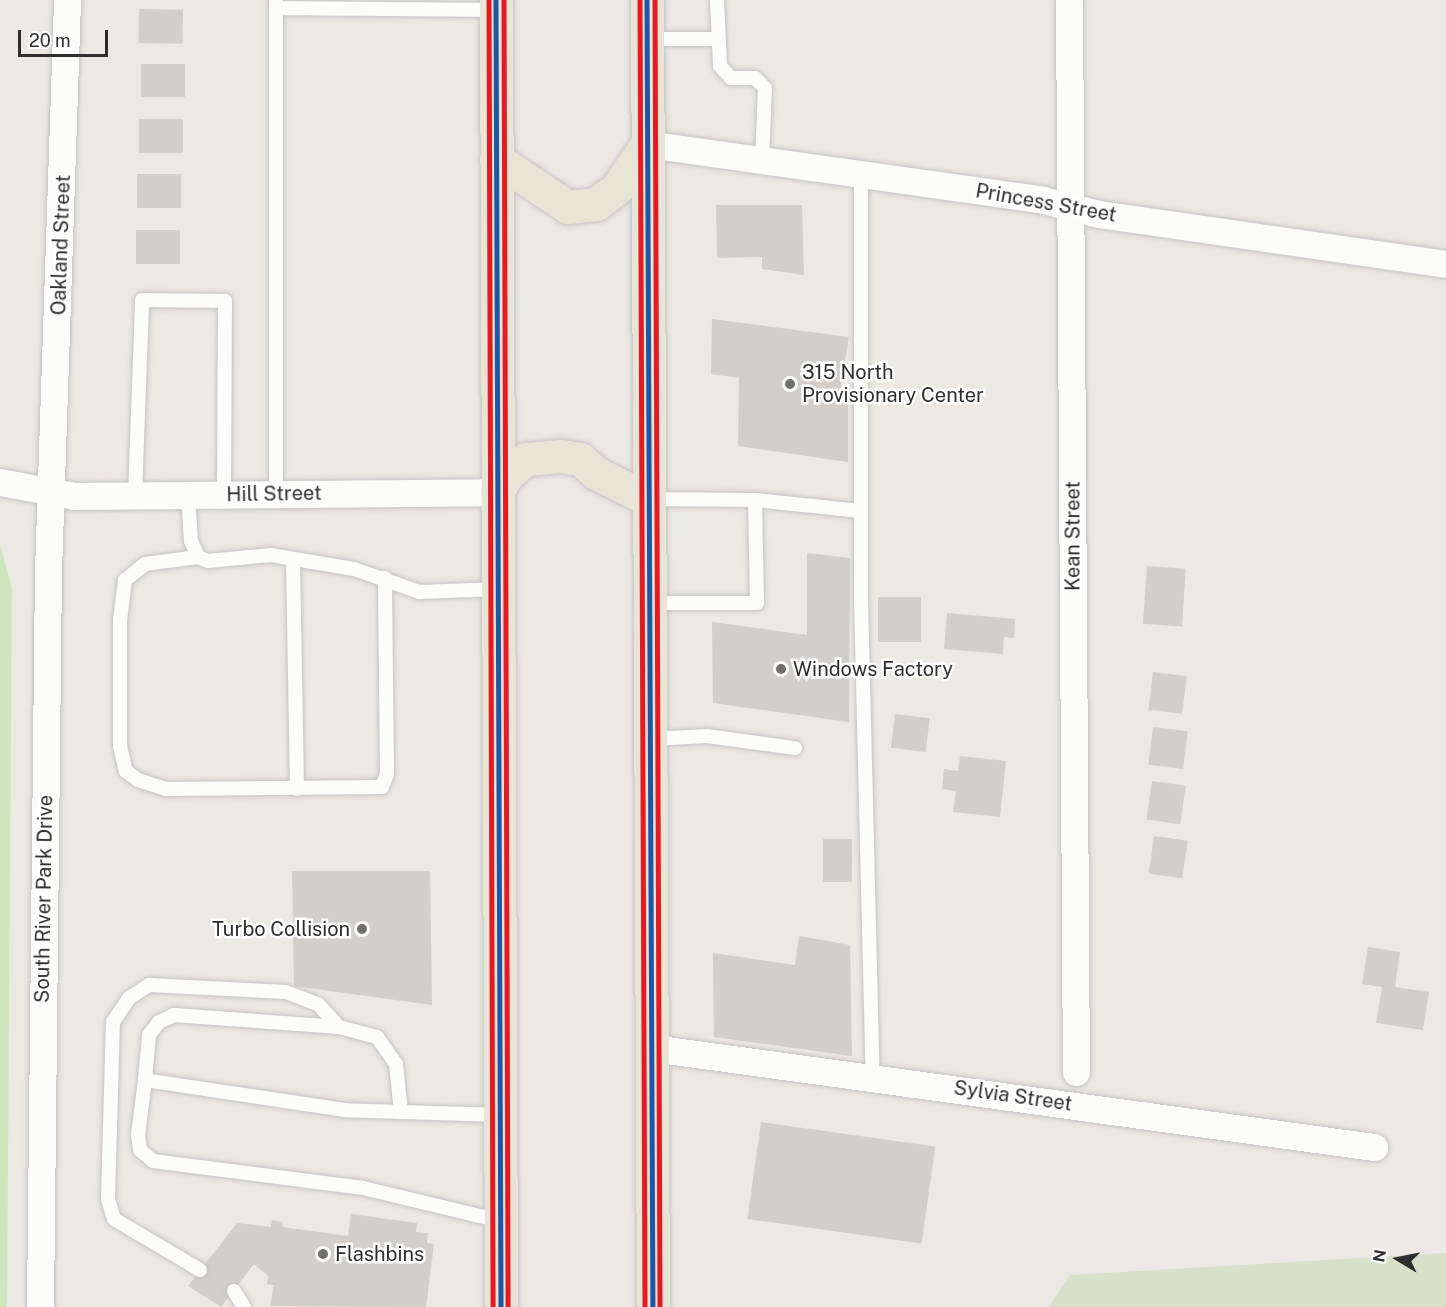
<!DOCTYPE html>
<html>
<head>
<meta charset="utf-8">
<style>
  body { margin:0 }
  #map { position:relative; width:1446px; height:1307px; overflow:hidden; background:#ece8e4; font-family:"Public Sans",sans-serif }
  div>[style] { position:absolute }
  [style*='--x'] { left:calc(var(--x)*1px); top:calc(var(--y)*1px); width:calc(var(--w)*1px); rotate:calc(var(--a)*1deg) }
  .green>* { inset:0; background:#cee6be }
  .cemetery>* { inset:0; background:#d8e0cc }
  .building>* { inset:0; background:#d1cecb; transform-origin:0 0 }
  .roads { filter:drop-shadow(0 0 2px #c5c4c5) drop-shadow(0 0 2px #c5c4c5) }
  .service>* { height:14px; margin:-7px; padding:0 7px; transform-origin:7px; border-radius:7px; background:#fcfcfb }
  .minor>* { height:27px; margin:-13.5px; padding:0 13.5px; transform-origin:13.5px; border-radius:13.5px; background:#fcfcfb }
  .primary>* { height:33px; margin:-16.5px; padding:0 16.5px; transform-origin:16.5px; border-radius:16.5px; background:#e8e4d6 }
  .bus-1>* { height:4.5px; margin:-2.25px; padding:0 2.25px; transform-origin:2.25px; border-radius:2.25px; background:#1e57a3 }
  .bus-2>* { height:4.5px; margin:-2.25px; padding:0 2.25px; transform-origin:2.25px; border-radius:2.25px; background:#e51a23 }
  .bus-3>* { height:4.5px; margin:-2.25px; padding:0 2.25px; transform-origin:2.25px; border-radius:2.25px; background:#e51a23 }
  .dots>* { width:16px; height:16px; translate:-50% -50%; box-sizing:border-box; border:3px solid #fff; border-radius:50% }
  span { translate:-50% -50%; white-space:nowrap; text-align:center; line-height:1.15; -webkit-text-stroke:5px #fff; paint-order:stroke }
  .street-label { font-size:20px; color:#2e2e2e }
  .poi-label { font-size:20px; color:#2e2e2e }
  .left { translate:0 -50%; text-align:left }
  .right { translate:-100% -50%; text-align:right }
  .north { position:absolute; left:1368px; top:1229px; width:60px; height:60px; -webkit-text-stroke:4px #fff; paint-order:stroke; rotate:280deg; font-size:16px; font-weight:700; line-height:24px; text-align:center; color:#2e2e2e }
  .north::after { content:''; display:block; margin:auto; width:21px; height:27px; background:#2e2e2e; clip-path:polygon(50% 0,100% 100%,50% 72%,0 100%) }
  .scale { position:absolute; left:18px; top:30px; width:90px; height:27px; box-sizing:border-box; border:3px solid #2e2e2e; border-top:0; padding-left:8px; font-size:18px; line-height:21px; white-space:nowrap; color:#2e2e2e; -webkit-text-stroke:4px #fff; paint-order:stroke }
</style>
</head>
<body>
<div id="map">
  <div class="green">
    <i style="clip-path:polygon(0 544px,12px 588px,7px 1307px,0 1307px)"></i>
  </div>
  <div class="cemetery">
    <i style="clip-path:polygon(1446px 1253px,1446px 1307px,1048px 1307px,1070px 1275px)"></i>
  </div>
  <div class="building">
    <i style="left:139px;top:9px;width:44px;height:34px;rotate:1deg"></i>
    <i style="left:141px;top:64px;width:44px;height:33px"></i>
    <i style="left:139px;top:119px;width:44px;height:34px"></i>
    <i style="left:137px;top:174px;width:44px;height:34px"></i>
    <i style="clip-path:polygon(716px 205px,802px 205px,804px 275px,762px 269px,762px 257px,717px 258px)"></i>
    <i style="left:136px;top:230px;width:44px;height:34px"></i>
    <i style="clip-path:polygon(712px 319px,849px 337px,840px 391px,848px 391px,848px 462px,738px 446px,739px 378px,711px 374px)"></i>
    <i style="clip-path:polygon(807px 553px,850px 558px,849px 722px,713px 703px,712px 622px,807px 635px)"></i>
    <i style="left:1147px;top:566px;width:39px;height:58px;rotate:4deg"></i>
    <i style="left:878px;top:597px;width:43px;height:45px"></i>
    <i style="clip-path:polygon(947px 613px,1015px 619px,1014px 638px,1004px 637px,1003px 654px,944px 649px)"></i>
    <i style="left:1153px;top:672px;width:34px;height:38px;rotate:7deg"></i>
    <i style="left:895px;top:714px;width:35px;height:34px;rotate:7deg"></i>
    <i style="left:1153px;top:727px;width:35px;height:38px;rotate:7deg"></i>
    <i style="clip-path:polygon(960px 756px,1006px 761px,1000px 817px,953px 812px,956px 791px,942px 789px,944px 769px,958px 771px)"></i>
    <i style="left:1152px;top:781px;width:34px;height:39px;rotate:8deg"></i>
    <i style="left:1154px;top:836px;width:34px;height:38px;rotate:8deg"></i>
    <i style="left:823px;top:839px;width:29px;height:43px"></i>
    <i style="clip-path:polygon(292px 871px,430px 871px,432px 1005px,294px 986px)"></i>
    <i style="clip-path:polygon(799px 936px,850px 945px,852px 1056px,714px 1037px,713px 953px,795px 965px)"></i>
    <i style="clip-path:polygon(1368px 947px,1400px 952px,1395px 987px,1429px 992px,1423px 1030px,1376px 1023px,1382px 987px,1362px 984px)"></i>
    <i style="left:761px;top:1122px;width:176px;height:98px;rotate:8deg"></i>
    <i style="clip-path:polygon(351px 1214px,417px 1223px,416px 1232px,428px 1233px,427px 1243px,434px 1244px,426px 1307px,270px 1306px,274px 1285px,267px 1284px,268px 1276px,254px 1264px,221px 1307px,188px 1286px,237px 1223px,271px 1227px,272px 1220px,283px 1222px,282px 1227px,348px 1236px)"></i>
  </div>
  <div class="roads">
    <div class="service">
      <i style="--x:276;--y:0;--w:494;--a:90"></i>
      <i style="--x:717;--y:0;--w:66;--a:87.4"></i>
      <i style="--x:720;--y:66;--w:16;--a:47"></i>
      <i style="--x:731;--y:78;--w:24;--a:0"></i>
      <i style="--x:755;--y:78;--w:14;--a:45"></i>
      <i style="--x:765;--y:88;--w:72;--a:92.4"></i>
      <i style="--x:276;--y:8;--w:220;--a:0.5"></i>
      <i style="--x:647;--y:39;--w:71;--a:0"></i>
      <i style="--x:861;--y:174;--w:425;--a:90"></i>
      <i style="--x:861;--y:599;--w:477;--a:88.6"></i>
      <i style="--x:135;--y:495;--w:195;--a:-87.9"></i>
      <i style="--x:142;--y:300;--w:83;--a:0.7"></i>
      <i style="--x:225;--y:301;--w:194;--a:90.3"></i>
      <i style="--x:188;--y:495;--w:46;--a:86.3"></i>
      <i style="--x:191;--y:541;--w:17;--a:66"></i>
      <i style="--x:198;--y:557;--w:11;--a:22"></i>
      <i style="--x:208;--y:561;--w:63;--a:-5.4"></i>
      <i style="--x:271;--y:555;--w:84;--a:9.6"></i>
      <i style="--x:354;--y:569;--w:70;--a:19.2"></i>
      <i style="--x:420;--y:592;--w:78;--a:-2.2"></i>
      <i style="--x:648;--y:499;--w:107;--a:0.5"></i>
      <i style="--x:198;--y:557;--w:53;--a:172.5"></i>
      <i style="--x:145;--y:564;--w:26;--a:141"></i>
      <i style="--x:125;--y:580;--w:39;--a:97"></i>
      <i style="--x:120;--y:619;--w:127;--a:90"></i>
      <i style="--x:120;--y:746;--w:26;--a:77"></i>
      <i style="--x:126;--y:771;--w:15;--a:37"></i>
      <i style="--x:138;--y:780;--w:29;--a:18"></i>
      <i style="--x:166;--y:789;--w:216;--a:-0.5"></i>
      <i style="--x:382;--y:787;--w:14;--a:-69"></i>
      <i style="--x:387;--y:774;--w:196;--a:-90.6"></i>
      <i style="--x:293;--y:559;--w:230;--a:89"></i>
      <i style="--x:650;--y:603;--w:107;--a:0"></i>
      <i style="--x:757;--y:603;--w:103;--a:-91.1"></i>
      <i style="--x:755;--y:500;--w:106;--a:6"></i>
      <i style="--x:651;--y:739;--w:56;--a:-3.1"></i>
      <i style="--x:707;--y:736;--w:89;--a:7.8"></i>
      <i style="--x:145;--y:1080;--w:45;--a:-84.9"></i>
      <i style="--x:149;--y:1035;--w:16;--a:-52"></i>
      <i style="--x:159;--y:1022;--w:17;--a:-25"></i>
      <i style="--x:174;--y:1015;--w:165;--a:4.2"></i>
      <i style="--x:339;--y:1027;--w:39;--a:15"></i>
      <i style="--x:377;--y:1037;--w:33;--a:55"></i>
      <i style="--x:396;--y:1064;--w:48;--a:84.1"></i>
      <i style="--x:500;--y:1115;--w:155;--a:-178.2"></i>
      <i style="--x:345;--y:1110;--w:202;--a:-171.5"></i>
      <i style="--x:145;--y:1080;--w:55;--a:97.3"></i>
      <i style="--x:138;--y:1135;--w:15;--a:82"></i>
      <i style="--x:140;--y:1150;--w:17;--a:40"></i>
      <i style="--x:153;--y:1161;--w:212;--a:7.3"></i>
      <i style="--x:363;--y:1188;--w:141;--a:13.5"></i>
      <i style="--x:200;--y:1270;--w:100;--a:-149.3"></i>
      <i style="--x:114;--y:1219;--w:21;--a:-107"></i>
      <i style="--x:108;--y:1199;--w:177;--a:-88.4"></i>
      <i style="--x:113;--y:1022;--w:29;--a:-56"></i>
      <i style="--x:129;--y:998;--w:24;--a:-33"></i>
      <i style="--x:149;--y:985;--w:137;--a:2.9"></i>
      <i style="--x:286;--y:992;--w:34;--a:21"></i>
      <i style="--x:318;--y:1004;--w:31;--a:48"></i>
      <i style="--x:234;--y:1291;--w:19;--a:58"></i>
    </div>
    <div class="minor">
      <i style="--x:1069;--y:0;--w:1072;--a:89.63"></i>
      <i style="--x:647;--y:144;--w:400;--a:8"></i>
      <i style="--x:1043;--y:200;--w:58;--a:14"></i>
      <i style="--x:1099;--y:214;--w:351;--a:8.2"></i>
      <i style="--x:0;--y:482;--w:76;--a:10.6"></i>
      <i style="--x:75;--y:496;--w:422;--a:-0.5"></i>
      <i style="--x:652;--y:1048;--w:729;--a:7.81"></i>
      <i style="--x:40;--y:1307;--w:736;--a:-89.38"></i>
      <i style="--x:48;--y:571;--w:571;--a:-88.09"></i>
    </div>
    <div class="primary">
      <i style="--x:496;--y:0;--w:1307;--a:89.78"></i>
      <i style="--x:647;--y:0;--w:1307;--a:89.74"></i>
      <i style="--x:496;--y:159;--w:87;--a:33.7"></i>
      <i style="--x:568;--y:207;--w:28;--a:-6"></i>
      <i style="--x:596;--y:204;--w:26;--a:-37"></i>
      <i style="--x:617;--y:188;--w:53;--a:-55.7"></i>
      <i style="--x:497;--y:492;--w:21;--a:-59"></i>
      <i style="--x:508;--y:474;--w:23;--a:-40"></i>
      <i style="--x:526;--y:459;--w:35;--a:-5"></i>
      <i style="--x:561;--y:456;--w:19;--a:9"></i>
      <i style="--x:580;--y:459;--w:21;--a:41"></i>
      <i style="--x:596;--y:473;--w:58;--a:26.6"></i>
    </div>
  </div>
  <div class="bus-1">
    <i style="--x:496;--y:0;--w:1307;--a:89.78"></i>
    <i style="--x:647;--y:0;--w:1307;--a:89.74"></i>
  </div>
  <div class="bus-2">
    <i style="--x:489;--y:0;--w:1307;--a:89.82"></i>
    <i style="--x:640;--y:0;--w:1307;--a:89.78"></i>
  </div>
  <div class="bus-3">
    <i style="--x:504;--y:0;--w:1307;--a:89.82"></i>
    <i style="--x:655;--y:0;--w:1307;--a:89.78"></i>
  </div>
  <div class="dots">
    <i style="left:790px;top:384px;background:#706f6e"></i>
    <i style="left:781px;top:669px;background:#706f6e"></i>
    <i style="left:362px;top:929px;background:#706f6e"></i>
    <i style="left:323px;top:1254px;background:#706f6e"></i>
  </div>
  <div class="street-label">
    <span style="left:1046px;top:203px;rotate:10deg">Princess Street</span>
    <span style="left:61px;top:245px;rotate:-88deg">Oakland Street</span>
    <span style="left:274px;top:494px;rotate:-1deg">Hill Street</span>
    <span style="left:1073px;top:536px;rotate:-90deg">Kean Street</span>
    <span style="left:44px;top:899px;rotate:-89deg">South River Park Drive</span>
    <span style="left:1013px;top:1096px;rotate:8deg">Sylvia Street</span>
  </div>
  <div class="poi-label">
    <span class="left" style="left:802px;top:384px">315 North<br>Provisionary Center</span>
    <span class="left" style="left:793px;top:669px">Windows Factory</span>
    <span class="right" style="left:350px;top:929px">Turbo Collision</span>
    <span class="left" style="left:335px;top:1254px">Flashbins</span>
  </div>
  <div class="north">N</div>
  <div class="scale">20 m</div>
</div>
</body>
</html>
